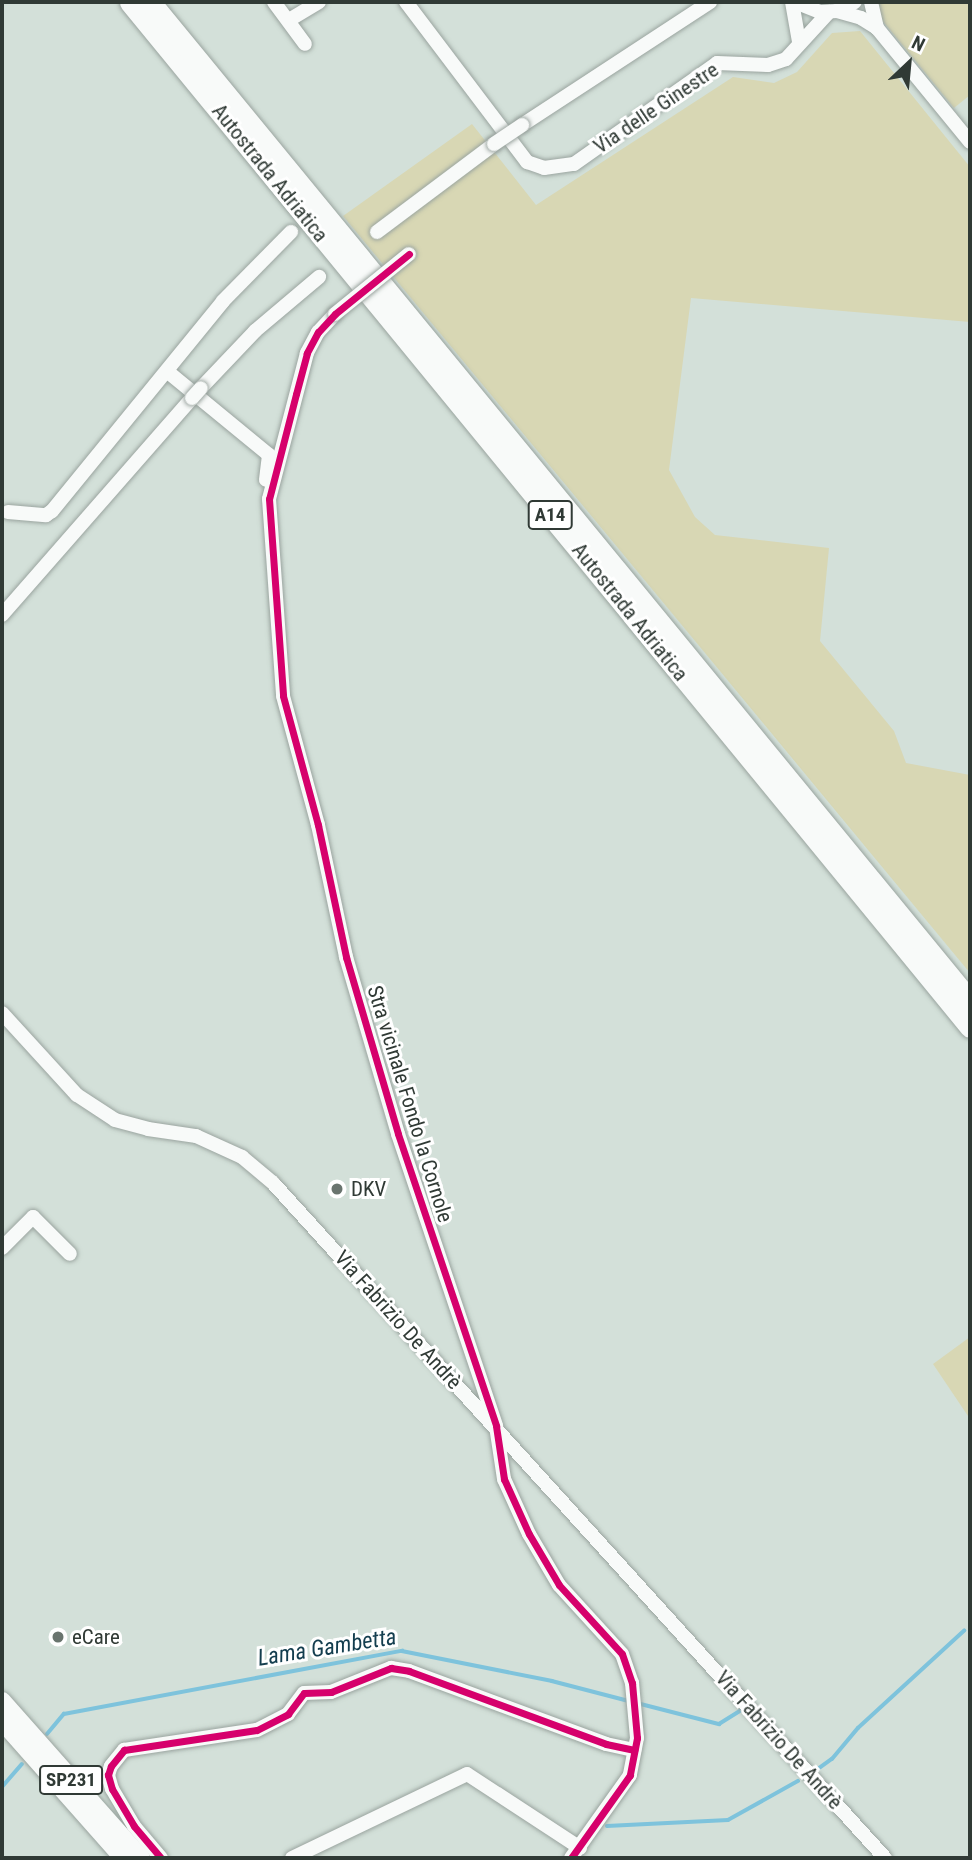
<!DOCTYPE html>
<html>
<head>
<meta charset="utf-8">
<style>
  body { margin:0 }
  #map { position:relative; width:972px; height:1860px; overflow:hidden; background:#d3e0d9; font-family:"Roboto Condensed",sans-serif }
  div>[style] { position:absolute }
  [style*='--x'] { left:calc(var(--x)*1px); top:calc(var(--y)*1px); width:calc(var(--w)*1px); rotate:calc(var(--a)*1deg) }
  .green>* { inset:0; background:#d8d7b4 }
  .stream>* { height:3.5px; margin:-1.75px; padding:0 1.75px; transform-origin:1.75px; border-radius:1.75px; background:#7ec3dc }
  .roads { filter:drop-shadow(0 0 2px #9aa49f) drop-shadow(0 0 2px #9aa49f) }
  .minor>* { height:14px; margin:-7px; padding:0 7px; transform-origin:7px; border-radius:7px; background:#f8faf9 }
  .major>* { height:18px; margin:-9px; padding:0 9px; transform-origin:9px; border-radius:9px; background:#f8faf9 }
  .highway>* { height:21px; margin:-10.5px; padding:0 10.5px; transform-origin:10.5px; border-radius:10.5px; background:#f8faf9 }
  .bridges { filter:drop-shadow(0 0 2px #9aa49f) drop-shadow(0 0 2px #9aa49f) }
  .minor-bridge>* { height:14px; margin:-7px; padding:0 7px; transform-origin:7px; border-radius:7px; background:#f8faf9 }
  .cycleway>* { height:7px; margin:-3.5px; padding:0 3.5px; transform-origin:3.5px; border-radius:3.5px; background:#d6006c }
  .dots>* { width:19px; height:19px; translate:-50% -50%; box-sizing:border-box; border:4px solid #fff; border-radius:50% }
  span { translate:-50% -50%; white-space:nowrap; text-align:center; line-height:1.15; -webkit-text-stroke:6px #fff; paint-order:stroke }
  .shield-label span { padding:2px 5px; background:#fff; border:2px solid; border-radius:5px; -webkit-text-stroke-width:0 }
  .shield-label { font-size:19px; color:#303a35; font-weight:700 }
  .street-label { font-size:21px; color:#303a35 }
  .poi-label { font-size:21px; color:#303a35 }
  .left { translate:0 -50%; text-align:left }
  .water-label { font-size:23px; color:#133d4e; font-style:italic }
  .frame { position:absolute; inset:0; border:4px solid #303a35; pointer-events:none }
  .north { position:absolute; left:874px; top:28px; width:70px; height:70px; -webkit-text-stroke:5px #fff; paint-order:stroke; rotate:26deg; font-size:19px; font-weight:700; line-height:28px; text-align:center; color:#303a35 }
  .north::after { content:''; display:block; margin:auto; width:24px; height:32px; background:#303a35; clip-path:polygon(50% 0,100% 100%,50% 72%,0 100%) }
</style>
</head>
<body>
<div id="map">
  <div class="green">
    <i style="clip-path:polygon(879px 2px,970px 2px,970px 95px,954px 108px,881px 19px)"></i>
    <i style="clip-path:polygon(860px 31px,970px 167px,970px 322px,691px 298px,669px 470px,695px 517px,715px 535px,829px 548px,820px 641px,894px 731px,906px 763px,970px 775px,970px 973px,343px 216px,472px 124px,536px 205px,733px 77px,774px 83px,797px 72px,832px 33px)"></i>
    <i style="clip-path:polygon(970px 1337px,970px 1419px,933px 1364px)"></i>
  </div>
  <div class="stream">
    <i style="--x:637;--y:1703;--w:85;--a:14.4"></i>
    <i style="--x:719;--y:1724;--w:25;--a:-32"></i>
    <i style="--x:47;--y:1734;--w:26;--a:-50"></i>
    <i style="--x:64;--y:1714;--w:344;--a:-10.6"></i>
    <i style="--x:402;--y:1651;--w:153;--a:11.3"></i>
    <i style="--x:552;--y:1681;--w:80;--a:14.6"></i>
    <i style="--x:818;--y:1769;--w:17;--a:-36"></i>
    <i style="--x:832;--y:1759;--w:40;--a:-50"></i>
    <i style="--x:858;--y:1728;--w:144;--a:-42.5"></i>
    <i style="--x:2;--y:1787;--w:30;--a:-49"></i>
    <i style="--x:607;--y:1826;--w:121;--a:-2.8"></i>
    <i style="--x:728;--y:1820;--w:80;--a:-29.1"></i>
  </div>
  <div class="roads">
    <div class="minor">
      <i style="--x:274;--y:2;--w:52;--a:53.6"></i>
      <i style="--x:406;--y:2;--w:201;--a:52.9"></i>
      <i style="--x:527;--y:162;--w:18;--a:19"></i>
      <i style="--x:544;--y:168;--w:30;--a:-8"></i>
      <i style="--x:574;--y:164;--w:175;--a:-35.2"></i>
      <i style="--x:717;--y:63;--w:51;--a:2.2"></i>
      <i style="--x:768;--y:65;--w:19;--a:-18"></i>
      <i style="--x:786;--y:59;--w:64;--a:-47.5"></i>
      <i style="--x:792;--y:2;--w:40;--a:80"></i>
      <i style="--x:795;--y:2;--w:27;--a:22"></i>
      <i style="--x:820;--y:12;--w:17;--a:-3"></i>
      <i style="--x:837;--y:11;--w:20;--a:-27"></i>
      <i style="--x:871;--y:2;--w:27;--a:77"></i>
      <i style="--x:837;--y:11;--w:25;--a:16"></i>
      <i style="--x:861;--y:18;--w:19;--a:32"></i>
      <i style="--x:877;--y:28;--w:147;--a:50.8"></i>
      <i style="--x:289;--y:20;--w:35;--a:-31"></i>
      <i style="--x:522;--y:125;--w:225;--a:-33.2"></i>
      <i style="--x:377;--y:232;--w:146;--a:-36.9"></i>
      <i style="--x:335;--y:314;--w:25;--a:133"></i>
      <i style="--x:318;--y:332;--w:24;--a:118"></i>
      <i style="--x:307;--y:353;--w:151;--a:104.6"></i>
      <i style="--x:269;--y:499;--w:197;--a:85.9"></i>
      <i style="--x:283;--y:696;--w:134;--a:74.8"></i>
      <i style="--x:318;--y:825;--w:135;--a:78"></i>
      <i style="--x:346;--y:957;--w:184;--a:73.6"></i>
      <i style="--x:398;--y:1134;--w:308;--a:71.4"></i>
      <i style="--x:496;--y:1426;--w:54;--a:81.4"></i>
      <i style="--x:504;--y:1479;--w:60;--a:65.6"></i>
      <i style="--x:529;--y:1534;--w:59;--a:59.5"></i>
      <i style="--x:559;--y:1585;--w:93;--a:47.6"></i>
      <i style="--x:622;--y:1654;--w:31;--a:71"></i>
      <i style="--x:632;--y:1683;--w:55;--a:84.8"></i>
      <i style="--x:637;--y:1738;--w:38;--a:101"></i>
      <i style="--x:630;--y:1775;--w:102;--a:125.4"></i>
      <i style="--x:168;--y:372;--w:131;--a:39.4"></i>
      <i style="--x:269;--y:455;--w:25;--a:97"></i>
      <i style="--x:201;--y:388;--w:79;--a:-46.5"></i>
      <i style="--x:255;--y:331;--w:84;--a:-40.2"></i>
      <i style="--x:8;--y:512;--w:38;--a:5"></i>
      <i style="--x:46;--y:515;--w:7;--a:-34"></i>
      <i style="--x:52;--y:511;--w:271;--a:-50.8"></i>
      <i style="--x:223;--y:301;--w:97;--a:-45.4"></i>
      <i style="--x:2;--y:615;--w:288;--a:-48.8"></i>
      <i style="--x:2;--y:1013;--w:111;--a:47.6"></i>
      <i style="--x:77;--y:1095;--w:45;--a:33.3"></i>
      <i style="--x:115;--y:1120;--w:34;--a:15"></i>
      <i style="--x:148;--y:1129;--w:49;--a:8.3"></i>
      <i style="--x:196;--y:1136;--w:51;--a:24.5"></i>
      <i style="--x:242;--y:1157;--w:40;--a:40"></i>
      <i style="--x:273;--y:1183;--w:911;--a:47.8"></i>
      <i style="--x:2;--y:1248;--w:44;--a:-45"></i>
      <i style="--x:33;--y:1217;--w:52;--a:45"></i>
      <i style="--x:161;--y:1858;--w:42;--a:-130.2"></i>
      <i style="--x:134;--y:1826;--w:43;--a:-120.7"></i>
      <i style="--x:112;--y:1789;--w:15;--a:-106"></i>
      <i style="--x:108;--y:1775;--w:9;--a:-72"></i>
      <i style="--x:111;--y:1766;--w:21;--a:-51"></i>
      <i style="--x:124;--y:1750;--w:134;--a:-8.6"></i>
      <i style="--x:257;--y:1730;--w:35;--a:-27"></i>
      <i style="--x:288;--y:1714;--w:26;--a:-53"></i>
      <i style="--x:304;--y:1693;--w:27;--a:-2"></i>
      <i style="--x:331;--y:1692;--w:65;--a:-21.8"></i>
      <i style="--x:391;--y:1668;--w:18;--a:9"></i>
      <i style="--x:409;--y:1671;--w:210;--a:20.3"></i>
      <i style="--x:606;--y:1744;--w:29;--a:12"></i>
      <i style="--x:292;--y:1858;--w:194;--a:-25.6"></i>
      <i style="--x:467;--y:1774;--w:135;--a:33.2"></i>
    </div>
    <div class="major">
      <i style="--x:2;--y:1701;--w:210;--a:48.5"></i>
      <i style="--x:2;--y:1721;--w:183;--a:48.5"></i>
    </div>
    <div class="highway">
      <i style="--x:130;--y:2;--w:1325;--a:50.66"></i>
      <i style="--x:150;--y:2;--w:1292;--a:50.62"></i>
    </div>
  </div>
  <div class="bridges">
    <div class="minor-bridge">
      <i style="--x:494;--y:144;--w:34;--a:-34"></i>
      <i style="--x:335;--y:314;--w:95;--a:-39"></i>
      <i style="--x:192;--y:398;--w:13;--a:-48"></i>
    </div>
  </div>
  <div class="cycleway">
    <i style="--x:409;--y:254;--w:95;--a:141"></i>
    <i style="--x:335;--y:314;--w:25;--a:133"></i>
    <i style="--x:318;--y:332;--w:24;--a:118"></i>
    <i style="--x:307;--y:353;--w:42;--a:105"></i>
    <i style="--x:296;--y:394;--w:108;--a:104.4"></i>
    <i style="--x:269;--y:499;--w:197;--a:85.9"></i>
    <i style="--x:283;--y:696;--w:134;--a:74.8"></i>
    <i style="--x:318;--y:825;--w:135;--a:78"></i>
    <i style="--x:346;--y:957;--w:184;--a:73.6"></i>
    <i style="--x:398;--y:1134;--w:308;--a:71.4"></i>
    <i style="--x:496;--y:1426;--w:54;--a:81.4"></i>
    <i style="--x:504;--y:1479;--w:60;--a:65.6"></i>
    <i style="--x:529;--y:1534;--w:59;--a:59.5"></i>
    <i style="--x:559;--y:1585;--w:93;--a:47.6"></i>
    <i style="--x:622;--y:1654;--w:31;--a:71"></i>
    <i style="--x:632;--y:1683;--w:55;--a:84.8"></i>
    <i style="--x:637;--y:1738;--w:38;--a:101"></i>
    <i style="--x:630;--y:1775;--w:102;--a:125.4"></i>
    <i style="--x:161;--y:1858;--w:42;--a:-130.2"></i>
    <i style="--x:134;--y:1826;--w:43;--a:-120.7"></i>
    <i style="--x:112;--y:1789;--w:15;--a:-106"></i>
    <i style="--x:108;--y:1775;--w:9;--a:-72"></i>
    <i style="--x:111;--y:1766;--w:21;--a:-51"></i>
    <i style="--x:124;--y:1750;--w:134;--a:-8.6"></i>
    <i style="--x:257;--y:1730;--w:35;--a:-27"></i>
    <i style="--x:288;--y:1714;--w:26;--a:-53"></i>
    <i style="--x:304;--y:1693;--w:27;--a:-2"></i>
    <i style="--x:331;--y:1692;--w:65;--a:-21.8"></i>
    <i style="--x:391;--y:1668;--w:18;--a:9"></i>
    <i style="--x:409;--y:1671;--w:210;--a:20.3"></i>
    <i style="--x:606;--y:1744;--w:29;--a:12"></i>
  </div>
  <div class="dots">
    <i style="left:337px;top:1189px;background:#69746e"></i>
    <i style="left:58px;top:1637px;background:#69746e"></i>
  </div>
  <div class="shield-label">
    <span style="left:550px;top:515px">A14</span>
    <span style="left:71px;top:1780px">SP231</span>
  </div>
  <div class="street-label">
    <span style="left:656px;top:108px;rotate:-34deg">Via delle Ginestre</span>
    <span style="left:270px;top:173px;rotate:51deg">Autostrada Adriatica</span>
    <span style="left:630px;top:612px;rotate:51deg">Autostrada Adriatica</span>
    <span style="left:410px;top:1104px;rotate:73deg">Stra vicinale Fondo la Cornole</span>
    <span style="left:398px;top:1320px;rotate:48deg">Via Fabrizio De Andrè</span>
    <span style="left:779px;top:1740px;rotate:48deg">Via Fabrizio De Andrè</span>
  </div>
  <div class="poi-label">
    <span class="left" style="left:351px;top:1189px">DKV</span>
    <span class="left" style="left:72px;top:1637px">eCare</span>
  </div>
  <div class="water-label">
    <span style="left:327px;top:1648px;rotate:-9deg">Lama Gambetta</span>
  </div>
  <div class="frame"></div>
  <div class="north">N</div>
</div>
</body>
</html>
